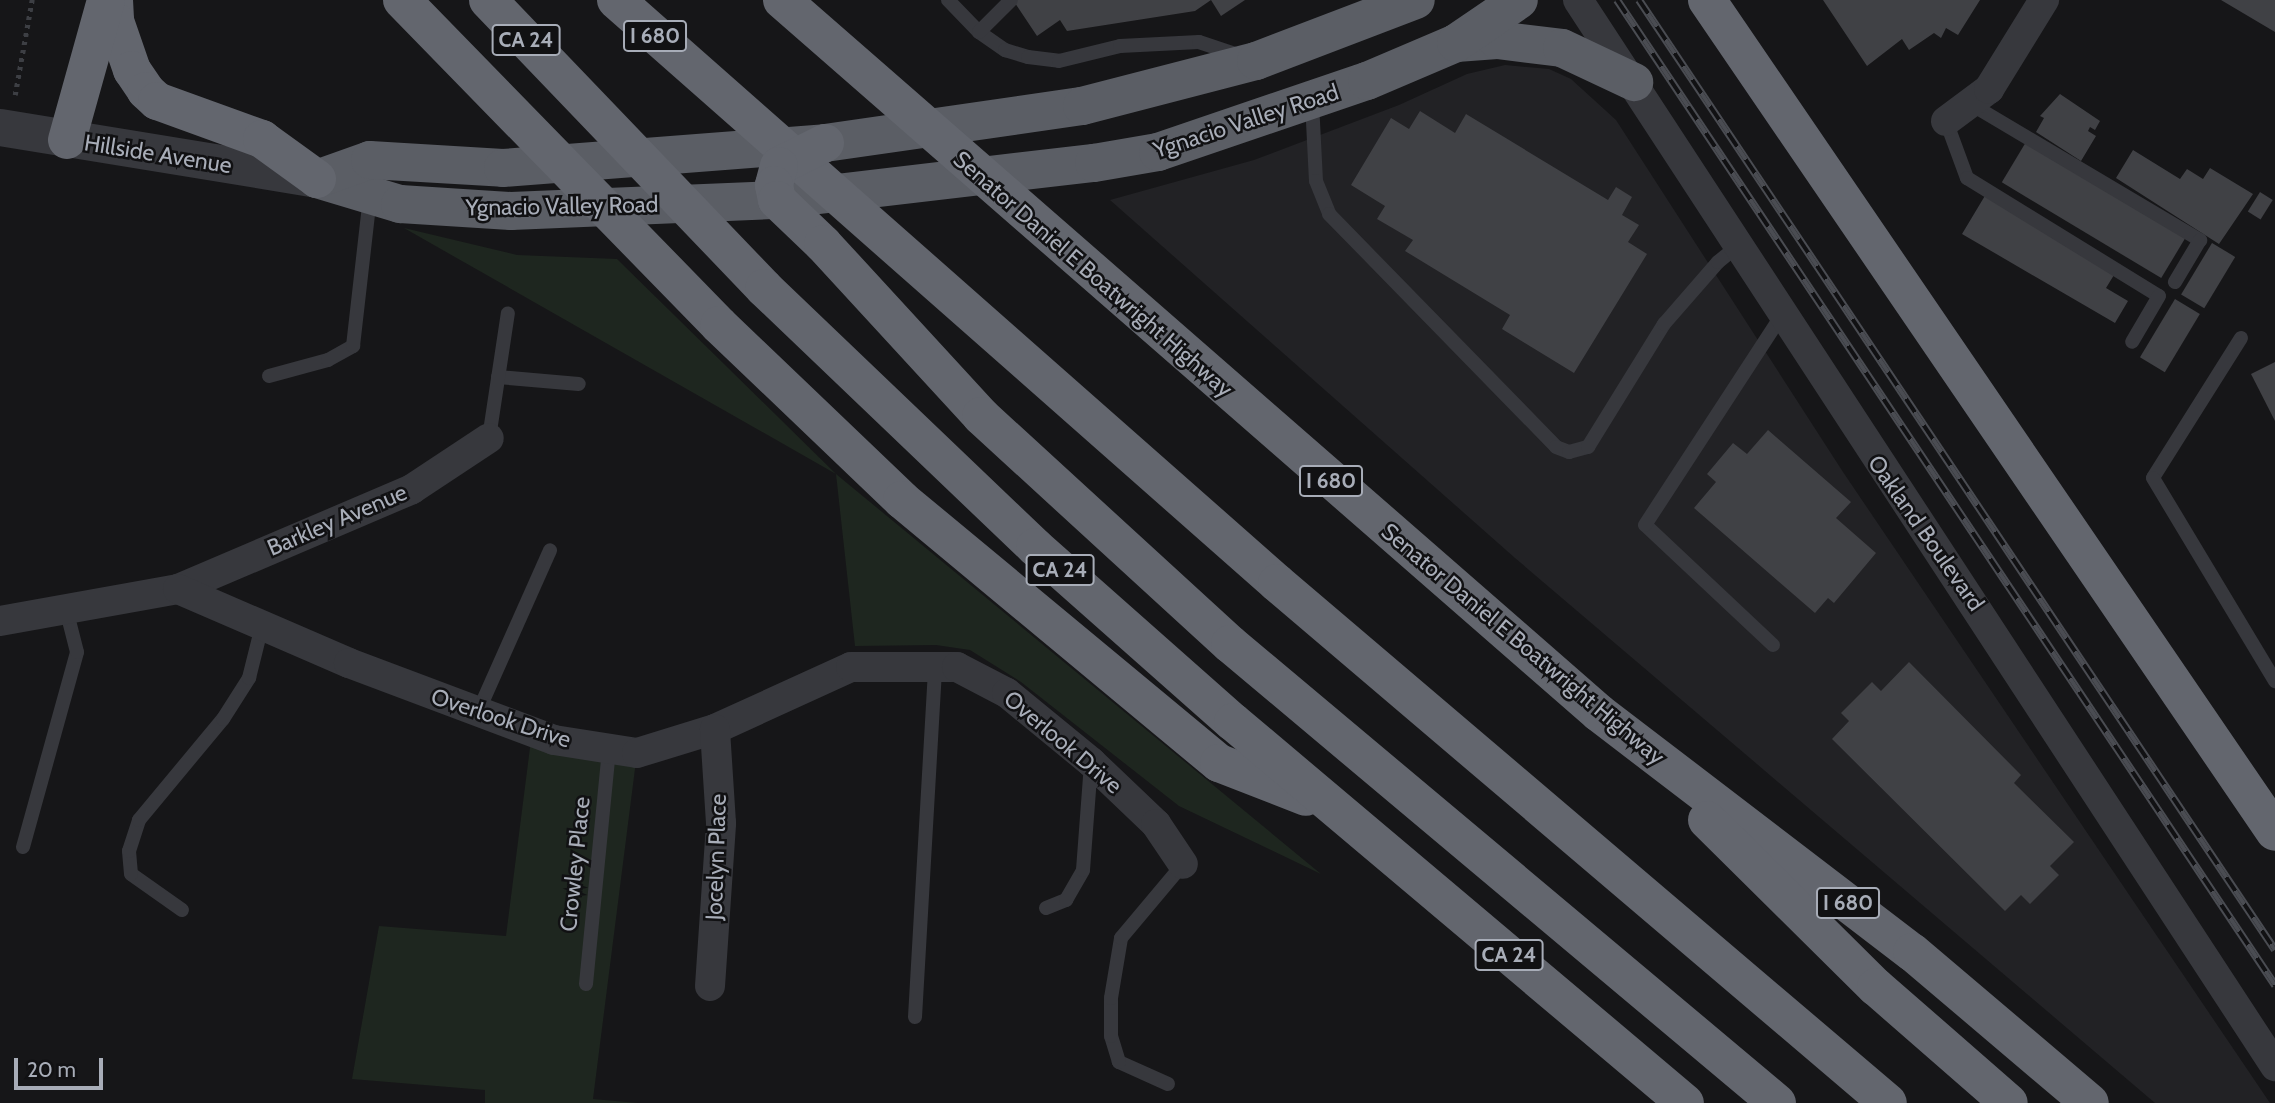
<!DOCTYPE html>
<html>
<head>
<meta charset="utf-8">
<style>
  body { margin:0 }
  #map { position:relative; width:2275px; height:1103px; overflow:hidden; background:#161618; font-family:Cabin,sans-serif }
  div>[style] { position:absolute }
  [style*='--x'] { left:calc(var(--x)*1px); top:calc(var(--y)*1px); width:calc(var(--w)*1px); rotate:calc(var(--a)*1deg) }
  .built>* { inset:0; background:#222225 }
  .green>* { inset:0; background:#1e261f }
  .building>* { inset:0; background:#404145; transform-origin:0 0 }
  .path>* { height:4.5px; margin-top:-2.25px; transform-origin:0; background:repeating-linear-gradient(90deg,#3d3f44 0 3.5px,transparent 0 8.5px) }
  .service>* { height:14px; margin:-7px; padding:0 7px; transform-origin:7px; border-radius:7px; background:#37383d }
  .minor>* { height:30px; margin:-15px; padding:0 15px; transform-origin:15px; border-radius:15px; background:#37383d }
  .tertiary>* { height:37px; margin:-18.5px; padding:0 18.5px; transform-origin:18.5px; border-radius:18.5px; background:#37383d }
  .trunk>* { height:38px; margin:-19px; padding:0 19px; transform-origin:19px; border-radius:19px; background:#5b5e65 }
  .motorway>* { height:38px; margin:-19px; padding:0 19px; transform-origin:19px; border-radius:19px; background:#63666e }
  .rail>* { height:8px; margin-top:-4px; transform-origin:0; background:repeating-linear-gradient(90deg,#111113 0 16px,#4a4c52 0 32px); box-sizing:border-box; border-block:2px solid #4a4c52 }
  span { translate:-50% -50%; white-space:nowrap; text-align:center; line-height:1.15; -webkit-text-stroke:5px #111113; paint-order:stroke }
  .shield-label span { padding:2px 5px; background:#111113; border:2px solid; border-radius:5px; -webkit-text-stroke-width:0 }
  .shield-label { font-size:21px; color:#a8adb8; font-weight:700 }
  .street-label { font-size:23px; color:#a8adb8 }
  .scale { position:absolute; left:14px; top:1058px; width:89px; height:32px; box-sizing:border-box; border:4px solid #a8adb8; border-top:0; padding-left:9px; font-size:21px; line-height:24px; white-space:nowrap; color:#a8adb8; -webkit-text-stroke:5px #111113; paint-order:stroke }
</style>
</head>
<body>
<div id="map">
  <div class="built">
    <i style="clip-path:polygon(1505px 65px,1549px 69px,1571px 79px,1616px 120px,1843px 472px,2270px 1103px,2155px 1103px,1515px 558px,1110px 200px,1254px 160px,1399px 105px,1467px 74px)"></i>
  </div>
  <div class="green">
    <i style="clip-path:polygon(404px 228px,517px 255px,617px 259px,836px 474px,1321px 874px,1179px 806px,1021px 682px,970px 650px,936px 645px,855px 646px,836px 474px)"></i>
    <i style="clip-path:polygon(532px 732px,637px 753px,593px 1099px,638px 1103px,485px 1103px,485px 1090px,352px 1079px,379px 926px,506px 936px)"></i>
  </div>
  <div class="building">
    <i style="clip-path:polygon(1013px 0,1245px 0,1221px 16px,1211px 0,1195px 11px,1067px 31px,1060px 20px,1037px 36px)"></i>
    <i style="clip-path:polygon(1823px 0,1980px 0,1958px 35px,1946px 28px,1941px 38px,1934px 33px,1909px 50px,1902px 39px,1867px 66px)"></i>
    <i style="clip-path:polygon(2221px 0,2275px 0,2275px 32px)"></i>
    <i style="clip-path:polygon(2060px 94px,2100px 121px,2095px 130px,2090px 127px,2088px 131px,2096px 136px,2081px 161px,2036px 132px,2044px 118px,2040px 116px)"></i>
    <i style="clip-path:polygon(1420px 111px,1455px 133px,1466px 114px,1608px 200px,1616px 187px,1632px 197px,1622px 215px,1639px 225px,1628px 242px,1647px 254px,1574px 373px,1502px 329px,1510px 315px,1405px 251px,1413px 240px,1377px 219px,1385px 206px,1351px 185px,1391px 118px,1409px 129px)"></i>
    <i style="left:2026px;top:142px;width:186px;height:47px;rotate:31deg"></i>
    <i style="clip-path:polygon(2133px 150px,2180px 179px,2187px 169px,2203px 179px,2210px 168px,2253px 194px,2219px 244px,2116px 178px)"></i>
    <i style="left:2260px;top:192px;width:15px;height:23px;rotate:32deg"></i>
    <i style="clip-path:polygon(1986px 194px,2114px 275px,2106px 288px,2128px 301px,2115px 323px,1962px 234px)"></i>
    <i style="left:2212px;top:243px;width:27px;height:60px;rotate:31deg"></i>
    <i style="left:2175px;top:299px;width:29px;height:68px;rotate:31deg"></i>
    <i style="clip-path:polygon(2275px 362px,2275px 421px,2251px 374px)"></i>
    <i style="clip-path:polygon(1768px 430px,1851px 502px,1836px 518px,1876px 553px,1834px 603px,1828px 598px,1815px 613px,1694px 508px,1716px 482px,1707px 474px,1733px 443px,1747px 454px)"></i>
    <i style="clip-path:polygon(1909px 662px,2021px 775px,2014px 783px,2074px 842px,2050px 866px,2059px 875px,2030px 904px,2021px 895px,2005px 911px,1832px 739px,1849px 721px,1841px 713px,1872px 682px,1881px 691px)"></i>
  </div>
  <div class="path">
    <i style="--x:15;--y:95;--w:97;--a:-79.9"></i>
  </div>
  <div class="service">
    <i style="--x:948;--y:0;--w:45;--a:45.9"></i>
    <i style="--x:979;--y:32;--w:32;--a:35"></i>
    <i style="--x:1005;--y:50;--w:24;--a:17"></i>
    <i style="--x:1028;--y:57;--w:31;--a:7"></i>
    <i style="--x:1059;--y:61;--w:63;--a:-13.8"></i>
    <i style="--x:1120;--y:46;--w:79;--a:-2.9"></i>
    <i style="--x:1199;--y:42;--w:44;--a:18.4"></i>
    <i style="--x:979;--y:32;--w:45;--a:-45"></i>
    <i style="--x:1312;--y:102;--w:79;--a:87.1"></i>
    <i style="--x:1316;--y:181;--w:35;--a:68"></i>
    <i style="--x:1329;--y:214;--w:325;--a:45.7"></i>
    <i style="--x:1556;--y:447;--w:14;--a:21"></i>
    <i style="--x:1569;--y:452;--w:20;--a:-15"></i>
    <i style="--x:1588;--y:447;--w:145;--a:-58.3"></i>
    <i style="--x:1664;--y:324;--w:82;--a:-48.9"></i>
    <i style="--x:1718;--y:262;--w:27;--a:-39"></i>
    <i style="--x:1969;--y:103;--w:269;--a:30.7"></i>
    <i style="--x:2200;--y:240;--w:49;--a:120.8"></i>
    <i style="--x:1946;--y:121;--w:61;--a:69.8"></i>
    <i style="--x:1967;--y:178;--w:225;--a:31.6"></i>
    <i style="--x:2159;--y:296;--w:53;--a:120.4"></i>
    <i style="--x:2241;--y:338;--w:165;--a:122.2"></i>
    <i style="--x:2153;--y:478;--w:237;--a:59"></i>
    <i style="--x:269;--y:376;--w:61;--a:-15.2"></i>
    <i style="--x:328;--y:360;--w:29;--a:-29"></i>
    <i style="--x:353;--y:346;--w:151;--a:-83.5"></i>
    <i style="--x:498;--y:377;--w:81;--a:4.9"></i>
    <i style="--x:489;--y:438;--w:126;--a:-81.4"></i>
    <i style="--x:1773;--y:645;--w:175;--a:-136.8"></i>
    <i style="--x:1645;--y:525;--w:253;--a:-56.9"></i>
    <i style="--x:478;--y:712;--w:177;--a:-66"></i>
    <i style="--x:23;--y:847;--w:202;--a:-74.5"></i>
    <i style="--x:77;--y:652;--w:44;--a:-104.3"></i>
    <i style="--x:1046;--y:908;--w:22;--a:-22"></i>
    <i style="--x:1066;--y:900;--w:34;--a:-60"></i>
    <i style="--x:1083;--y:870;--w:107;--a:-85.7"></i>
    <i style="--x:182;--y:910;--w:62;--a:-144.8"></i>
    <i style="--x:131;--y:874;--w:23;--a:-95"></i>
    <i style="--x:129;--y:851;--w:33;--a:-72"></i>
    <i style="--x:139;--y:820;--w:131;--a:-50.3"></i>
    <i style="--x:223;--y:719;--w:49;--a:-57.6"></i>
    <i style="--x:249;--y:678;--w:54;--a:-76"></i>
    <i style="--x:586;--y:984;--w:237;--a:-84.4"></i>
    <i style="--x:915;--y:1017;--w:352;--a:-86.7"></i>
    <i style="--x:1168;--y:1084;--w:54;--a:-155.8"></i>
    <i style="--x:1119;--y:1062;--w:27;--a:-107"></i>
    <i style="--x:1111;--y:1036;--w:38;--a:-90"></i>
    <i style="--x:1111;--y:998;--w:61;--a:-80.5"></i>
    <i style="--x:1121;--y:938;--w:97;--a:-50"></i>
  </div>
  <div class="minor">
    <i style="--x:1578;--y:0;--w:1274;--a:56.82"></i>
    <i style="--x:1946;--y:121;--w:54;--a:-36.7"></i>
    <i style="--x:1989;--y:89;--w:105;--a:-58.3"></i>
    <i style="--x:178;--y:589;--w:254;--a:-23.1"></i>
    <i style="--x:412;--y:489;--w:92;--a:-33.5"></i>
    <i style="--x:0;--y:621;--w:181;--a:-10.2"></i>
    <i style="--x:178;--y:589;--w:186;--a:23.4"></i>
    <i style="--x:349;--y:663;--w:219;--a:20.6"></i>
    <i style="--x:554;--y:740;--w:84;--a:8.9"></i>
    <i style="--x:637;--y:753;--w:82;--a:-17.1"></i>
    <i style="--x:715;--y:729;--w:149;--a:-24.5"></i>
    <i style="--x:851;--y:667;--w:106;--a:0"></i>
    <i style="--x:957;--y:667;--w:56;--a:27.5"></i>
    <i style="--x:1007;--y:693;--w:109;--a:39.4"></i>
    <i style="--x:1091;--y:762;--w:90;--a:43.6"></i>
    <i style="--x:1156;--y:824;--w:48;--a:56"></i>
    <i style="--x:710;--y:986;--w:163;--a:-86.1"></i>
    <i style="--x:721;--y:823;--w:94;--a:-93.7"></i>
  </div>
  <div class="tertiary">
    <i style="--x:0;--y:127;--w:321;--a:9.3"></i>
  </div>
  <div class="trunk">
    <i style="--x:1456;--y:43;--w:41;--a:-4.2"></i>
    <i style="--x:1497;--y:40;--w:65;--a:7"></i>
    <i style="--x:1562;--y:48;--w:80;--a:25.3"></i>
    <i style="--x:317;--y:179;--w:87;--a:16.8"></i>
    <i style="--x:400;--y:204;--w:111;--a:3.6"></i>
    <i style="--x:511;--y:211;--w:266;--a:-2.4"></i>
    <i style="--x:777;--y:200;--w:319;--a:-6.7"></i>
    <i style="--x:1094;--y:163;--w:65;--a:-9.8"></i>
    <i style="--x:1158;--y:152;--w:221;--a:-18.8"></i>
    <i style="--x:1367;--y:81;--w:97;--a:-23.1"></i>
    <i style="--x:1456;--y:43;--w:76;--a:-34.3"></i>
    <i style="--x:317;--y:179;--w:56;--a:-19.7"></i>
    <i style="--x:370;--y:160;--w:133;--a:3.4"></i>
    <i style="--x:503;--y:168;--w:323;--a:-4.4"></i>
    <i style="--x:825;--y:143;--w:260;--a:-8.2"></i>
    <i style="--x:1082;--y:106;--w:180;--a:-14.5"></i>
    <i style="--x:1256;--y:61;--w:171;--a:-20.9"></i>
  </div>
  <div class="motorway">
    <i style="--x:114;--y:0;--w:21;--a:87"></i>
    <i style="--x:115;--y:21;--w:52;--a:70.9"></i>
    <i style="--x:132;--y:70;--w:25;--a:56"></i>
    <i style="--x:146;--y:91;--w:15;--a:42"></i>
    <i style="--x:157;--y:101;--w:112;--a:19.9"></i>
    <i style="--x:262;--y:139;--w:68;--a:36"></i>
    <i style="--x:402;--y:0;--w:454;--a:45.7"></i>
    <i style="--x:719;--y:325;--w:253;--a:43.7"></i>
    <i style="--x:902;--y:500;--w:412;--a:39.7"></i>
    <i style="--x:1219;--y:763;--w:93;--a:21.3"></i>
    <i style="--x:488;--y:0;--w:399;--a:46.2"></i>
    <i style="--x:764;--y:288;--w:375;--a:43.7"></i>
    <i style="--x:1035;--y:547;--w:264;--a:41.5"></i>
    <i style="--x:1233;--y:722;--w:591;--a:40.13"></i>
    <i style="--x:616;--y:0;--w:881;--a:41.41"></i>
    <i style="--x:1277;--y:583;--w:802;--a:40.4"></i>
    <i style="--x:782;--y:0;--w:1084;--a:41.11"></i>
    <i style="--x:1599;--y:713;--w:394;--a:37.4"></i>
    <i style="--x:1912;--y:952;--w:233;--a:40.3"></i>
    <i style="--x:1707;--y:0;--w:1007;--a:55.68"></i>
    <i style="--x:67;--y:140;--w:145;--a:-74.4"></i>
    <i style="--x:825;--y:143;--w:51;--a:153.4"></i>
    <i style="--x:779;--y:166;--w:20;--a:105"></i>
    <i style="--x:774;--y:185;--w:15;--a:79"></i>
    <i style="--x:777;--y:200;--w:64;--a:43.7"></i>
    <i style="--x:823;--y:244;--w:234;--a:47.4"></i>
    <i style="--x:981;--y:416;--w:338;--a:42.5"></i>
    <i style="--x:1230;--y:644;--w:714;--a:40"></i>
    <i style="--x:1707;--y:820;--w:238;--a:44.7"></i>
    <i style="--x:1876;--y:987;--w:176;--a:41.1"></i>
  </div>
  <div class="rail">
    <i style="--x:1617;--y:0;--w:1185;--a:56.26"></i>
    <i style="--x:1639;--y:0;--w:1143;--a:56.2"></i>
  </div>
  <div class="shield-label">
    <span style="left:655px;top:36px">I 680</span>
    <span style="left:526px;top:40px">CA 24</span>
    <span style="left:1331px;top:481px">I 680</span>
    <span style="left:1060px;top:570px">CA 24</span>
    <span style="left:1848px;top:903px">I 680</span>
    <span style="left:1509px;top:955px">CA 24</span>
  </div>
  <div class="street-label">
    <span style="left:1246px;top:121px;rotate:-18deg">Ygnacio Valley Road</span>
    <span style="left:158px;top:154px;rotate:9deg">Hillside Avenue</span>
    <span style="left:562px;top:206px;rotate:-1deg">Ygnacio Valley Road</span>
    <span style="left:1093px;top:274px;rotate:41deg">Senator Daniel E Boatwright Highway</span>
    <span style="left:337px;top:520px;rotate:-23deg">Barkley Avenue</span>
    <span style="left:1926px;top:533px;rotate:55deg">Oakland Boulevard</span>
    <span style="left:1523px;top:644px;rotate:40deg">Senator Daniel E Boatwright Highway</span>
    <span style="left:501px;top:718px;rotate:18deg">Overlook Drive</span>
    <span style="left:1063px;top:742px;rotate:40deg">Overlook Drive</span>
    <span style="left:716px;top:857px;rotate:-88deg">Jocelyn Place</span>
    <span style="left:575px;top:864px;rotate:-84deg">Crowley Place</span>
  </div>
  <div class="scale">20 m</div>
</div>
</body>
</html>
